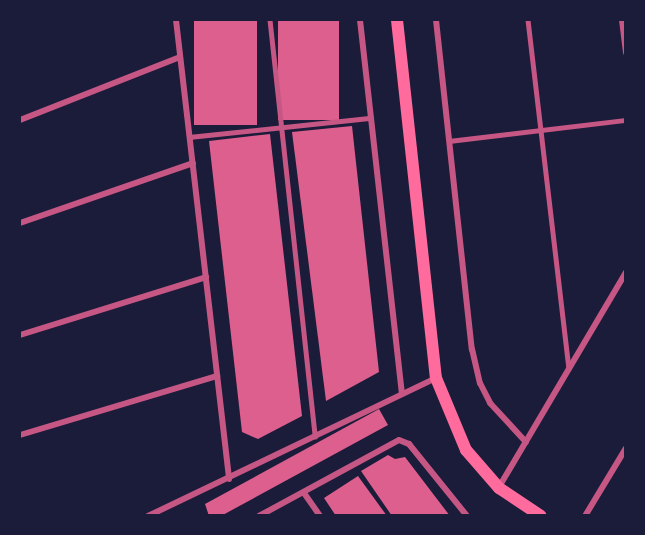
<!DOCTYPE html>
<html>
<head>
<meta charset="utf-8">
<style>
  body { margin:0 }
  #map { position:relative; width:645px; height:535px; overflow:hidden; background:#1b1b3a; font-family:Montserrat,sans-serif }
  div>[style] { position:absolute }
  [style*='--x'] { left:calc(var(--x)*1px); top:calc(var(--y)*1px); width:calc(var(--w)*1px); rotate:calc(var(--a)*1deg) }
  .building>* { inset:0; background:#dd5f8e; transform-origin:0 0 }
  .service>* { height:4.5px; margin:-2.25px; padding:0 2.25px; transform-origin:2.25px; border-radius:2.25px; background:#c65784 }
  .minor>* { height:6px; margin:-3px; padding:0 3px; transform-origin:3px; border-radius:3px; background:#c65784 }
  .secondary>* { height:12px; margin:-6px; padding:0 6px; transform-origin:6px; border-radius:6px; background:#ff6b9d }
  span { translate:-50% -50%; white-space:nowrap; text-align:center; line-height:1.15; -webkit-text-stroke:4.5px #1b1b3a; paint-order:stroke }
  .frame { position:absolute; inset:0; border:21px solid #1b1b3a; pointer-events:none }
</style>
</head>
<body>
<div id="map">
  <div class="building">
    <i style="left:194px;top:20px;width:63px;height:105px"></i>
    <i style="left:278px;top:20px;width:61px;height:100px"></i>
    <i style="clip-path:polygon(352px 126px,379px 372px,326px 401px,292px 132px)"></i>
    <i style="clip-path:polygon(270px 134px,302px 416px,258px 439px,242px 432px,209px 141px)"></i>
    <i style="clip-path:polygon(379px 409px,388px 425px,221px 516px,209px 516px,205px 504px)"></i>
    <i style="clip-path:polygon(388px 455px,395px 459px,405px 457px,450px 516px,392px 516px,361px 471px)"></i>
    <i style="clip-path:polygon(358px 476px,387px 516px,336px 516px,324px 498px)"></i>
  </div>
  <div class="service">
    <i style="--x:270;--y:20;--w:419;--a:83.8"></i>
    <i style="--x:528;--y:20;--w:351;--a:83.3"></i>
    <i style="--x:189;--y:137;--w:183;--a:-6"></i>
    <i style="--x:449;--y:141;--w:178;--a:-6.8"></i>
  </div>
  <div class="minor">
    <i style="--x:176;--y:20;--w:462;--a:83.4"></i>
    <i style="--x:360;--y:20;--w:376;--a:83.6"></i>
    <i style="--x:436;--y:20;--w:331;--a:83.8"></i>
    <i style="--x:472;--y:349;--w:35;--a:77"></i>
    <i style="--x:480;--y:383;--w:22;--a:63"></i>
    <i style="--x:490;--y:403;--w:53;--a:47.3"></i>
    <i style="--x:622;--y:20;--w:33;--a:83"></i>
    <i style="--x:20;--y:120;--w:172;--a:-21.5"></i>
    <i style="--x:20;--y:223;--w:183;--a:-19.1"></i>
    <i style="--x:20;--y:335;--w:195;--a:-17.3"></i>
    <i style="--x:20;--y:435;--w:206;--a:-16.7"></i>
    <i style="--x:499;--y:487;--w:250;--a:-59.4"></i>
    <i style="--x:304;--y:493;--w:28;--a:55"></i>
    <i style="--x:148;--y:516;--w:319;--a:-25.6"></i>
    <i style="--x:259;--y:516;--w:159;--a:-28.5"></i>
    <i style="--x:399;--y:440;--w:11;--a:22"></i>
    <i style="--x:409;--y:444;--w:92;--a:51.1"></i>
    <i style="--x:585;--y:516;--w:79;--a:-58.9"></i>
  </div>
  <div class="secondary">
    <i style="--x:397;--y:20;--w:360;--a:83.8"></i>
    <i style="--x:436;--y:378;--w:78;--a:67.4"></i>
    <i style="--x:466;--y:450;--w:50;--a:49"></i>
    <i style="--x:499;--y:488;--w:50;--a:33.7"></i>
  </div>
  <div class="frame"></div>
</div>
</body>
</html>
